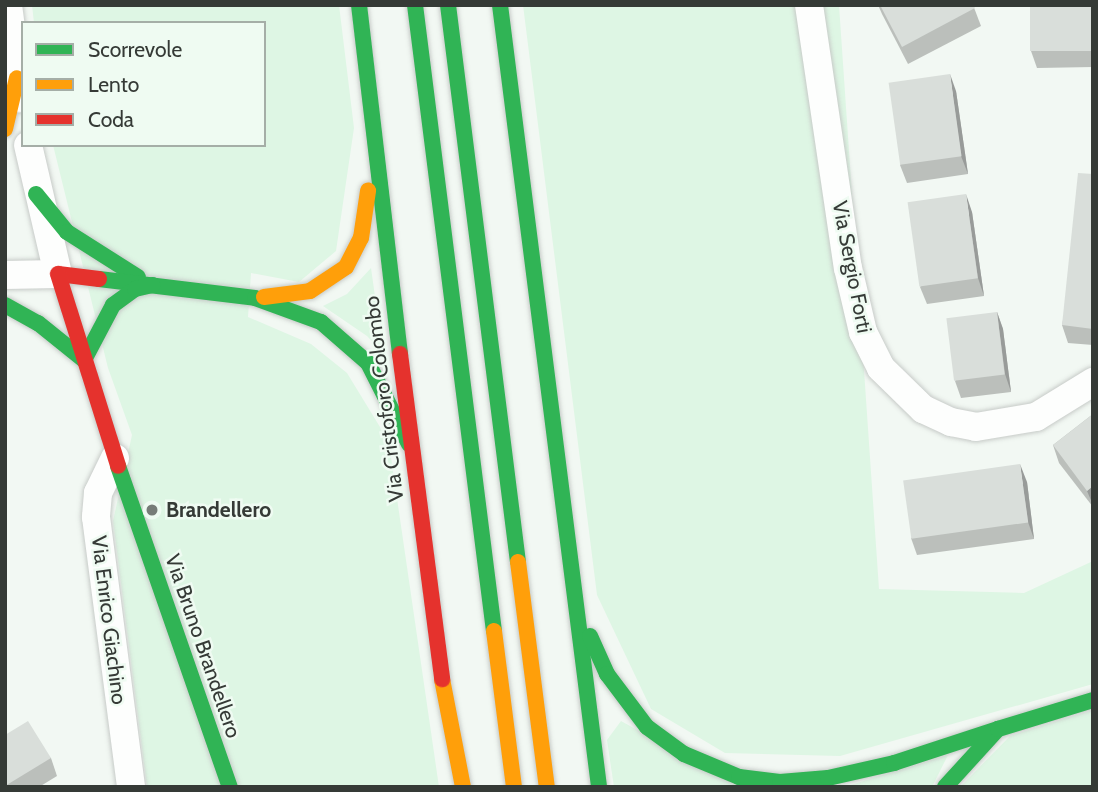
<!DOCTYPE html>
<html>
<head>
<meta charset="utf-8">
<style>
  body { margin:0 }
  #map { position:relative; width:1098px; height:792px; overflow:hidden; background:#f2f8f3; font-family:Cabin,sans-serif }
  div>[style] { position:absolute }
  [style*='--x'] { left:calc(var(--x)*1px); top:calc(var(--y)*1px); width:calc(var(--w)*1px); rotate:calc(var(--a)*1deg) }
  .green>* { inset:0; background:#def6e4 }
  .roads { filter:drop-shadow(0 0 2px #c7cbc8) drop-shadow(0 0 2px #c7cbc8) }
  .street>* { height:28px; margin:-14px; padding:0 14px; transform-origin:14px; border-radius:14px; background:#fdfefd }
  .fast>* { height:16px; margin:-8px; padding:0 8px; transform-origin:8px; border-radius:8px; background:#30b455 }
  .slow>* { height:16px; margin:-8px; padding:0 8px; transform-origin:8px; border-radius:8px; background:#ff9f0a }
  .jam>* { height:16px; margin:-8px; padding:0 8px; transform-origin:8px; border-radius:8px; background:#e5322d }
  .wall>* { inset:0; background:#bbbfbb }
  .shaded-wall>* { inset:0; background:#989b99 }
  .building>* { inset:0; background:#d9deda; transform-origin:0 0 }
  .dots>* { width:19px; height:19px; translate:-50% -50%; box-sizing:border-box; border:4px solid #effbf2; border-radius:50% }
  span { translate:-50% -50%; white-space:nowrap; text-align:center; line-height:1.15; -webkit-text-stroke:5px #effbf2; paint-order:stroke }
  .street-label { font-size:21px; color:#353a36 }
  .poi-label { font-size:21px; color:#353a36; font-weight:700 }
  .left { translate:0 -50%; text-align:left }
  .frame { position:absolute; inset:0; border:7px solid #353a36; pointer-events:none }
  .legend { position:absolute; left:21px; top:21px; width:245px; height:126px; box-sizing:border-box; background:#effbf2; border:2px solid #a5aea7; margin:0; padding:9px 12px; list-style:none; font-size:21px; color:#353a36 }
  .legend li { display:flex; align-items:center; gap:14px; height:35px }
  .legend b { width:35px; border:2px solid #a5aea7 }
</style>
</head>
<body>
<div id="map">
  <div class="green">
    <i style="clip-path:polygon(32px 5px,339px 5px,354px 128px,336px 251px,299px 282px,251px 273px,248px 317px,311px 344px,347px 373px,380px 427px,391px 457px,439px 787px,147px 787px,113px 521px,132px 435px,108px 368px,53px 145px,264px 145px,264px 23px,34px 23px)"></i>
    <i style="clip-path:polygon(523px 5px,839px 5px,879px 589px,1024px 593px,1093px 561px,1093px 684px,840px 756px,725px 753px,651px 709px,597px 595px)"></i>
    <i style="clip-path:polygon(371px 268px,383px 353px,367px 336px,323px 306px,347px 294px)"></i>
    <i style="clip-path:polygon(1093px 710px,1093px 787px,960px 787px,1010px 736px)"></i>
    <i style="clip-path:polygon(621px 721px,740px 787px,614px 787px,607px 740px)"></i>
    <i style="clip-path:polygon(948px 755px,932px 787px,844px 787px)"></i>
  </div>
  <div class="roads">
    <div class="street">
      <i style="--x:8;--y:5;--w:94;--a:82.6"></i>
      <i style="--x:809;--y:5;--w:266;--a:81.6"></i>
      <i style="--x:848;--y:268;--w:66;--a:76.8"></i>
      <i style="--x:863;--y:332;--w:40;--a:63.4"></i>
      <i style="--x:881;--y:368;--w:59;--a:44.3"></i>
      <i style="--x:923;--y:409;--w:31;--a:25"></i>
      <i style="--x:951;--y:422;--w:25;--a:11"></i>
      <i style="--x:976;--y:427;--w:61;--a:-9.5"></i>
      <i style="--x:1036;--y:417;--w:67;--a:-31.6"></i>
      <i style="--x:5;--y:275;--w:53;--a:-1.1"></i>
      <i style="--x:58;--y:274;--w:132;--a:-103.1"></i>
      <i style="--x:115;--y:458;--w:39;--a:116"></i>
      <i style="--x:98;--y:493;--w:24;--a:95"></i>
      <i style="--x:96;--y:517;--w:272;--a:82.6"></i>
    </div>
    <div class="fast">
      <i style="--x:359;--y:5;--w:351;--a:83.3"></i>
      <i style="--x:415;--y:5;--w:631;--a:82.81"></i>
      <i style="--x:448;--y:5;--w:561;--a:82.84"></i>
      <i style="--x:500;--y:5;--w:788;--a:82.78"></i>
      <i style="--x:36;--y:194;--w:49;--a:50.8"></i>
      <i style="--x:67;--y:232;--w:84;--a:32.4"></i>
      <i style="--x:99;--y:279;--w:157;--a:6.9"></i>
      <i style="--x:255;--y:298;--w:70;--a:20"></i>
      <i style="--x:321;--y:322;--w:62;--a:41.1"></i>
      <i style="--x:368;--y:363;--w:91;--a:63.2"></i>
      <i style="--x:5;--y:305;--w:38;--a:29"></i>
      <i style="--x:38;--y:323;--w:59;--a:38.8"></i>
      <i style="--x:84;--y:360;--w:62;--a:-62.2"></i>
      <i style="--x:113;--y:305;--w:27;--a:-36"></i>
      <i style="--x:135;--y:289;--w:18;--a:-13"></i>
      <i style="--x:118;--y:466;--w:340;--a:70.8"></i>
      <i style="--x:590;--y:636;--w:42;--a:65.9"></i>
      <i style="--x:607;--y:674;--w:66;--a:53"></i>
      <i style="--x:647;--y:727;--w:46;--a:36.1"></i>
      <i style="--x:684;--y:754;--w:60;--a:22.7"></i>
      <i style="--x:739;--y:777;--w:41;--a:7"></i>
      <i style="--x:780;--y:782;--w:48;--a:-4.8"></i>
      <i style="--x:828;--y:778;--w:68;--a:-12.8"></i>
      <i style="--x:894;--y:763;--w:109;--a:-18.1"></i>
      <i style="--x:945;--y:787;--w:79;--a:-47.6"></i>
      <i style="--x:998;--y:729;--w:99;--a:-17"></i>
    </div>
    <div class="slow">
      <i style="--x:5;--y:129;--w:52;--a:-76.8"></i>
      <i style="--x:264;--y:297;--w:46;--a:-7.4"></i>
      <i style="--x:310;--y:291;--w:43;--a:-33.7"></i>
      <i style="--x:346;--y:267;--w:33;--a:-63"></i>
      <i style="--x:361;--y:238;--w:48;--a:-81.5"></i>
      <i style="--x:518;--y:562;--w:227;--a:82.7"></i>
      <i style="--x:494;--y:631;--w:157;--a:82.7"></i>
      <i style="--x:442;--y:679;--w:110;--a:79"></i>
    </div>
    <div class="jam">
      <i style="--x:99;--y:279;--w:41;--a:-173"></i>
      <i style="--x:58;--y:274;--w:201;--a:72.6"></i>
      <i style="--x:400;--y:354;--w:328;--a:82.6"></i>
    </div>
  </div>
  <div class="wall">
    <i style="clip-path:polygon(878px 5px,973px 5px,981px 26px,908px 64px,882px 14px)"></i>
    <i style="clip-path:polygon(1093px 5px,1093px 67px,1037px 68px,1031px 51px)"></i>
    <i style="clip-path:polygon(956px 91px,968px 174px,907px 183px,900px 165px)"></i>
    <i style="clip-path:polygon(1093px 174px,1093px 345px,1068px 343px,1062px 325px)"></i>
    <i style="clip-path:polygon(972px 212px,984px 296px,927px 304px,920px 287px)"></i>
    <i style="clip-path:polygon(997px 312px,1003px 329px,1011px 392px,961px 398px,955px 381px)"></i>
    <i style="clip-path:polygon(1093px 414px,1093px 507px,1059px 463px,1053px 445px)"></i>
    <i style="clip-path:polygon(1027px 482px,1034px 539px,917px 555px,911px 538px)"></i>
    <i style="clip-path:polygon(5px 735px,51px 758px,57px 776px,39px 787px,5px 787px)"></i>
  </div>
  <div class="shaded-wall">
    <i style="clip-path:polygon(950px 74px,956px 91px,968px 174px,961px 156px)"></i>
    <i style="clip-path:polygon(966px 194px,972px 212px,984px 296px,978px 278px)"></i>
    <i style="clip-path:polygon(997px 312px,1003px 329px,1011px 392px,1005px 374px)"></i>
    <i style="clip-path:polygon(1020px 464px,1027px 482px,1034px 539px,1028px 522px)"></i>
    <i style="clip-path:polygon(1093px 486px,1093px 505px,1087px 491px)"></i>
  </div>
  <div class="building">
    <i style="clip-path:polygon(880px 5px,973px 5px,975px 8px,902px 47px)"></i>
    <i style="left:1030px;top:5px;width:63px;height:46px"></i>
    <i style="left:950px;top:74px;width:83px;height:62px;rotate:82deg"></i>
    <i style="clip-path:polygon(1078px 173px,1093px 174px,1093px 329px,1062px 325px)"></i>
    <i style="left:966px;top:194px;width:85px;height:59px;rotate:82deg"></i>
    <i style="left:997px;top:312px;width:63px;height:51px;rotate:83deg"></i>
    <i style="clip-path:polygon(1093px 414px,1093px 486px,1087px 491px,1053px 445px)"></i>
    <i style="left:1020px;top:464px;width:59px;height:118px;rotate:82deg"></i>
    <i style="clip-path:polygon(28px 721px,51px 758px,5px 786px,5px 735px)"></i>
  </div>
  <div class="dots">
    <i style="left:152px;top:510px;background:#777c78"></i>
  </div>
  <div class="street-label">
    <span style="left:852px;top:267px;rotate:79deg">Via Sergio Forti</span>
    <span style="left:384px;top:399px;rotate:-97deg">Via Cristoforo Colombo</span>
    <span style="left:109px;top:620px;rotate:83deg">Via Enrico Giachino</span>
    <span style="left:203px;top:646px;rotate:71deg">Via Bruno Brandellero</span>
  </div>
  <div class="poi-label">
    <span class="left" style="left:166px;top:510px">Brandellero</span>
  </div>
  <div class="frame"></div>
  <ul class="legend">
  <li><b style="height:9px;background:#30b455"></b>Scorrevole</li>
  <li><b style="height:9px;background:#ff9f0a"></b>Lento</li>
  <li><b style="height:9px;background:#e5322d"></b>Coda</li>
  </ul>
</div>
</body>
</html>
